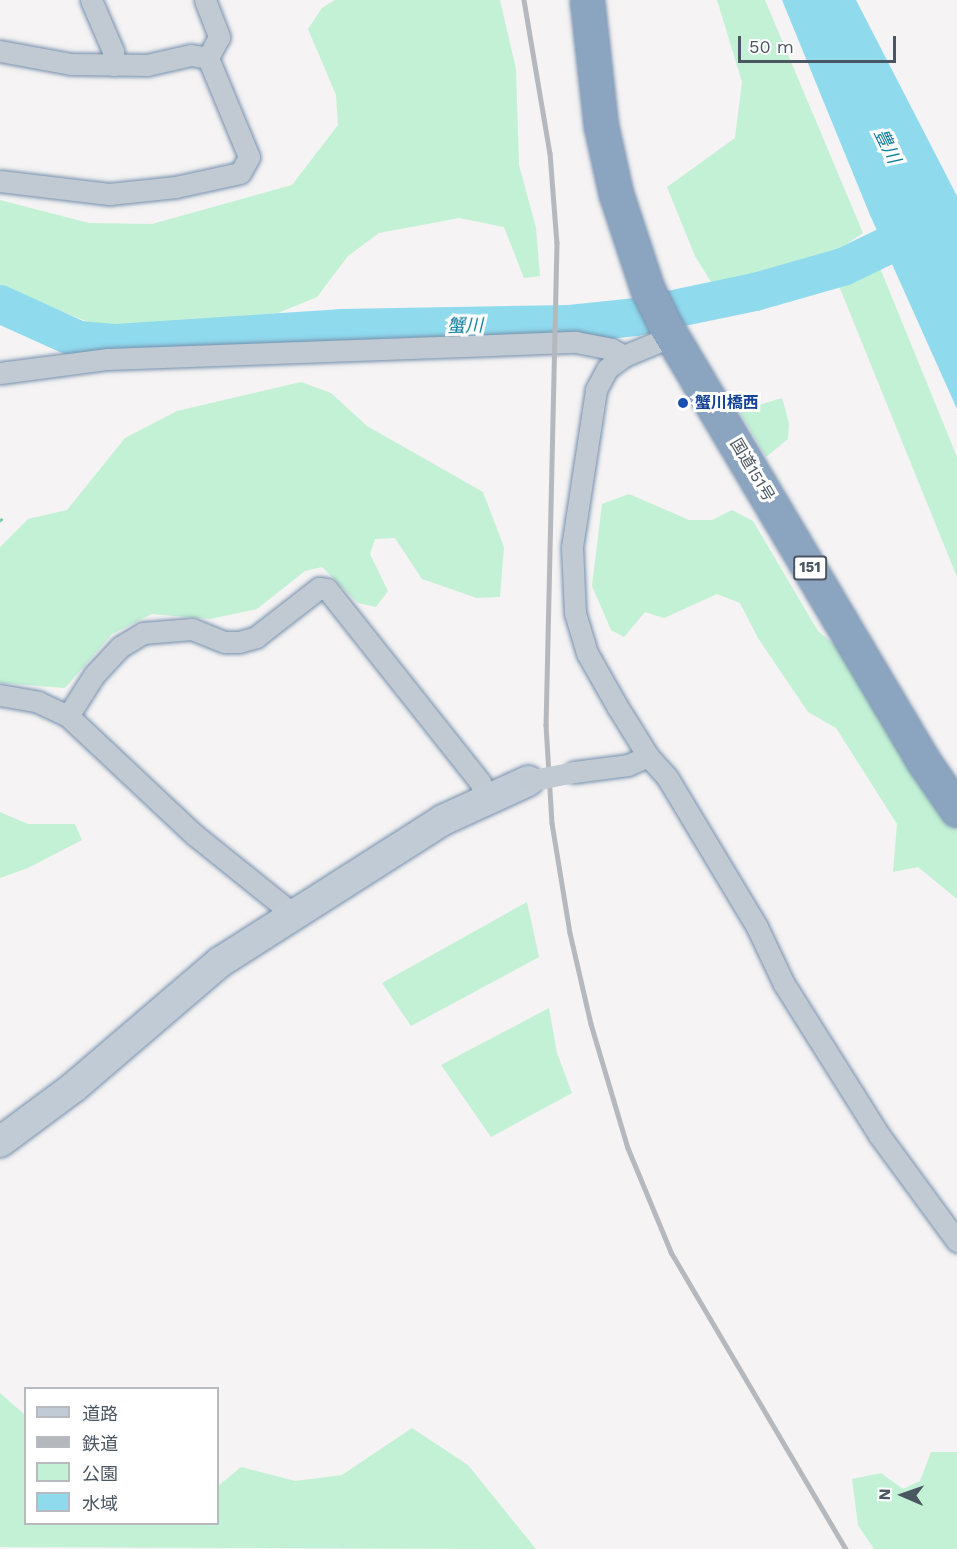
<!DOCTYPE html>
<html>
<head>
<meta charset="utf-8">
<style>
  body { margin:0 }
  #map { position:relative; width:957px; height:1549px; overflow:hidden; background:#f5f3f3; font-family:"Work Sans","Noto Sans JP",sans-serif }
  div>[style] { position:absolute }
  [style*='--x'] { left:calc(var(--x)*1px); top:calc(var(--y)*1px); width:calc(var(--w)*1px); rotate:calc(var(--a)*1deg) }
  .green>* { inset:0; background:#c3f1d5 }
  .water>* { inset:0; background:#90daee }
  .river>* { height:38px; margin:-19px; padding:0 19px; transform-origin:19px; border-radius:19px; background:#90daee }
  .path>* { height:4px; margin-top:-2px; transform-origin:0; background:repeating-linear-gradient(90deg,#7ad0a6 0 4.5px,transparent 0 7.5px) }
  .roads { filter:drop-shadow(0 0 2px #7690ad) drop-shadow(0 0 2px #7690ad) }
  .street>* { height:21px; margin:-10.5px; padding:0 10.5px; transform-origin:10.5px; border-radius:10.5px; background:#c1cad2 }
  .secondary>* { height:30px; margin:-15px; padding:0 15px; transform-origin:15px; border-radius:15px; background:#c1cbd6 }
  .highway>* { height:33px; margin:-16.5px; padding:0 16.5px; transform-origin:16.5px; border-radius:16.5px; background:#8ba5c1 }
  .rail>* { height:4.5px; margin:-2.25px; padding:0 2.25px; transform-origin:2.25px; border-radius:2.25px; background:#b5b8bd }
  .street-bridge>* { height:21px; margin:-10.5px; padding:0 10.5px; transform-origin:10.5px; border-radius:10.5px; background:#c1cad2 }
  .dots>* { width:16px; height:16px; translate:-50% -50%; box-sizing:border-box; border:3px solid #fff; border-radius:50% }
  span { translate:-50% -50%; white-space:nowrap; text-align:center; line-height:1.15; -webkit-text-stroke:6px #fff; paint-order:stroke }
  .shield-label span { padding:2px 4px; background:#fff; border:2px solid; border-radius:4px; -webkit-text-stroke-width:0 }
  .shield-label { font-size:15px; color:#4a5661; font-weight:700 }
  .transit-label { font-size:16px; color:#164399; font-weight:700 }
  .left { translate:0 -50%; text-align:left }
  .street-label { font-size:16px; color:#4a5661 }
  .water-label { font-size:18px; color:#0c7c9b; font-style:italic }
  .legend { position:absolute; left:24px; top:1387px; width:195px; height:138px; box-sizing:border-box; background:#fff; border:2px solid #b7bbc0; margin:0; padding:8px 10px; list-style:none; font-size:18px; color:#4a5661 }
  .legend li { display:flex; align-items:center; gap:12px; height:30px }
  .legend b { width:30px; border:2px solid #b7bbc0 }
  .north { position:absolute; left:873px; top:1465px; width:60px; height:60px; -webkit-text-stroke:4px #fff; paint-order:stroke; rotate:272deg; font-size:16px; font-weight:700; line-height:24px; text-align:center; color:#4a5661 }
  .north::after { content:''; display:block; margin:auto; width:21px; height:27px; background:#4a5661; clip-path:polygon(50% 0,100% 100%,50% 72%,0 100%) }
  .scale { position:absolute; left:738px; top:36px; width:158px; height:27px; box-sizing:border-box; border:3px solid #4a5661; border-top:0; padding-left:8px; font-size:18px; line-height:21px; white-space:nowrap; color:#4a5661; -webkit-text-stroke:4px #fff; paint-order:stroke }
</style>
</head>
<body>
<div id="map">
  <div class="green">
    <i style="clip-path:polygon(335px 0,500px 0,516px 69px,519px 165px,536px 228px,540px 276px,524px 278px,504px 227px,459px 218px,379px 233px,348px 256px,317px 297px,278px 313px,108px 330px,0 286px,0 200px,89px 223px,152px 224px,292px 185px,338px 125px,336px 95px,308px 29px,322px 8px)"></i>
    <i style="clip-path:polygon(717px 0,765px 0,863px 233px,832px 254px,713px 285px,695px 256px,667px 187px,735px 138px,742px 82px)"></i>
    <i style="clip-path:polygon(880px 268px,957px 457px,957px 577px,839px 286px)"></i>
    <i style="clip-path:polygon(301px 382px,331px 393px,367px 426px,483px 492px,504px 547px,500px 597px,477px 598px,422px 579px,395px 538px,375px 539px,370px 554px,388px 591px,376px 607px,358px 603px,322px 567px,305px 571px,257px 609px,210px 619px,152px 614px,112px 634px,65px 688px,0 683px,0 547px,28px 519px,67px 510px,125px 438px,177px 411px)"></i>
    <i style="clip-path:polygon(782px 398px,789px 423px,788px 439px,766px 457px,739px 411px)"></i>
    <i style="clip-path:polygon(629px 494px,689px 520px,712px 520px,732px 510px,753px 521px,818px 631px,840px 649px,957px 831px,957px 899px,918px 867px,893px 872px,897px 824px,836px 728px,808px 712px,758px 638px,740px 603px,717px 594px,664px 618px,645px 612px,624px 637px,611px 630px,592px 586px,602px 504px)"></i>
    <i style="clip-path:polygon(0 812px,28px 824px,75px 824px,82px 840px,28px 868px,0 878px)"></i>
    <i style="clip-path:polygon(527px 902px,539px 957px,411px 1026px,382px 983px)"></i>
    <i style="clip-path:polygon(549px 1008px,557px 1053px,572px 1093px,491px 1137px,441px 1065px)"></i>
    <i style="clip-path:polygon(0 1393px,25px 1415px,26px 1524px,218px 1524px,218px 1486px,241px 1467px,295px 1481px,342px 1475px,412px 1428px,468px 1465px,536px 1549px,0 1547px)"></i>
    <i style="clip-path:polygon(931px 1452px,957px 1452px,957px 1549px,874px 1549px,858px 1525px,852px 1479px,881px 1473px,903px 1489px,920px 1481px)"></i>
  </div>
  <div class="water">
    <i style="clip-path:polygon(782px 0,856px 0,957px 196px,957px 409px,870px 215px)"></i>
  </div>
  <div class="river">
    <i style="--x:0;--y:304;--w:87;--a:24.5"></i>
    <i style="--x:79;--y:340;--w:37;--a:5"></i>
    <i style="--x:116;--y:343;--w:225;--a:-3.8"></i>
    <i style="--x:340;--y:328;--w:230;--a:-1"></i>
    <i style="--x:570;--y:324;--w:65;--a:-6.1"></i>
    <i style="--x:635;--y:317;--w:123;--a:-11.8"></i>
    <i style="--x:755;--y:292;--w:91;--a:-15.9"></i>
    <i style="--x:843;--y:267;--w:90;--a:-25.7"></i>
  </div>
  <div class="path">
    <i style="--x:0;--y:519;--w:3;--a:45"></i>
  </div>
  <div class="roads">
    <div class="street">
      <i style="--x:91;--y:0;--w:56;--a:66.7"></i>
      <i style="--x:113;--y:51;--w:14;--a:86"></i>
      <i style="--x:205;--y:0;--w:40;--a:69"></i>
      <i style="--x:219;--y:37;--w:24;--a:118"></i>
      <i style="--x:0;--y:51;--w:72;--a:10.4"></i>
      <i style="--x:71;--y:64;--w:76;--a:0.8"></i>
      <i style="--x:147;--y:65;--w:45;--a:-12.8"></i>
      <i style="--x:191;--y:55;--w:17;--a:10"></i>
      <i style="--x:208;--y:58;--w:107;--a:67.5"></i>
      <i style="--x:249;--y:157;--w:18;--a:119"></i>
      <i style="--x:240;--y:173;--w:66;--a:167.7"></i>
      <i style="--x:176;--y:187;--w:67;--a:174"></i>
      <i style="--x:109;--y:194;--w:110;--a:-173.2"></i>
      <i style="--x:672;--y:336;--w:52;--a:157.4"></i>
      <i style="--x:624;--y:356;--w:21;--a:143"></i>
      <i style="--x:607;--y:369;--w:24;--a:118"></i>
      <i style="--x:596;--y:390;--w:159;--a:98.7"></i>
      <i style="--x:572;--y:547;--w:66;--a:87.4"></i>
      <i style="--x:575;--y:613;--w:42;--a:73.3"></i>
      <i style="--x:587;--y:653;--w:61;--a:60.5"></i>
      <i style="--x:617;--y:706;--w:59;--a:58.2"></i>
      <i style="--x:648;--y:756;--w:28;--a:48"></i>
      <i style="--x:667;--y:777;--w:175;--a:59"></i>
      <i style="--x:757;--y:927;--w:63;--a:64.7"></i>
      <i style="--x:784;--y:984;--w:178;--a:57.8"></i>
      <i style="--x:879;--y:1135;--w:132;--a:53.7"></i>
      <i style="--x:0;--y:373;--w:109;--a:-7.4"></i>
      <i style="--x:108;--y:359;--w:468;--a:-2.1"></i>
      <i style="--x:576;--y:342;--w:36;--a:11"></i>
      <i style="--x:611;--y:349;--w:15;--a:28"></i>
      <i style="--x:0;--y:695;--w:39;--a:10"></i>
      <i style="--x:38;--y:702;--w:33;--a:25"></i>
      <i style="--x:68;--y:716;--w:175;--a:43.2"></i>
      <i style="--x:196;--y:836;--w:124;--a:38.8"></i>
      <i style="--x:68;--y:716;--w:49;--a:-57.6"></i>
      <i style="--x:94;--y:675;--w:38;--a:-47"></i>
      <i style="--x:120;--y:647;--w:27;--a:-31"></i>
      <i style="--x:143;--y:633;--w:49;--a:-4.7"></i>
      <i style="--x:192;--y:629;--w:35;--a:22"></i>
      <i style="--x:225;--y:642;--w:14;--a:0"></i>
      <i style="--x:239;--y:642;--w:18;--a:-16"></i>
      <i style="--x:256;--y:637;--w:80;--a:-37.9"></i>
      <i style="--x:319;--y:588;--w:8;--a:7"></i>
      <i style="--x:327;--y:589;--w:246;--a:51.6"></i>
      <i style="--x:480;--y:782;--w:17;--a:66"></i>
      <i style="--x:574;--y:772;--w:54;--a:-7.4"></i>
      <i style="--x:628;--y:765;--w:22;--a:-24"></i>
    </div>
    <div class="secondary">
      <i style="--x:0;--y:1142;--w:92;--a:-36.6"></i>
      <i style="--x:74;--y:1087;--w:192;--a:-40.6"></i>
      <i style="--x:220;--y:962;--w:264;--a:-32.5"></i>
      <i style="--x:443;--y:820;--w:94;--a:-24.6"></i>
    </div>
    <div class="highway">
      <i style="--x:587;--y:0;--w:127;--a:83.7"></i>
      <i style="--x:601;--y:126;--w:70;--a:77.6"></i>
      <i style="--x:616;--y:194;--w:99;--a:71.7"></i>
      <i style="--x:647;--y:288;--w:41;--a:64.1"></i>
      <i style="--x:665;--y:325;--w:508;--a:59.35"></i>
      <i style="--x:924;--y:762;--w:58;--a:55.5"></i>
    </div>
  </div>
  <div class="rail">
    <i style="--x:524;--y:0;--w:155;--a:80.4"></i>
    <i style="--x:550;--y:153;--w:90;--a:85.6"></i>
    <i style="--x:557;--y:243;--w:482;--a:91.3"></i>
    <i style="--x:546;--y:725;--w:98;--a:86.5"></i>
    <i style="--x:552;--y:823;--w:111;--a:80.7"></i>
    <i style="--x:570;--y:933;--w:93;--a:77"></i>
    <i style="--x:591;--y:1024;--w:129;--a:73.4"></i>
    <i style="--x:628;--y:1148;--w:113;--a:67.5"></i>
    <i style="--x:671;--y:1252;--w:345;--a:59.5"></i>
  </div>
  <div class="street-bridge">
    <i style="--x:528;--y:781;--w:47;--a:-11.1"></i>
  </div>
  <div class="dots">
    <i style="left:683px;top:403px;background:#1a4fb4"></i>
  </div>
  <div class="shield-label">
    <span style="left:810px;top:568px">151</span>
  </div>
  <div class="transit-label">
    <span class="left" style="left:695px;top:403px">蟹川橋西</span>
  </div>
  <div class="street-label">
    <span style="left:752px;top:470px;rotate:59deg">国道151号</span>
  </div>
  <div class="water-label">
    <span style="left:887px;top:146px;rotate:64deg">豊川</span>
    <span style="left:465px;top:326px;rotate:-1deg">蟹川</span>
  </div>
  <ul class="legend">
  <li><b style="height:8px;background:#c1cbd6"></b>道路</li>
  <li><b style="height:8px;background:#b5b8bd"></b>鉄道</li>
  <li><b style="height:16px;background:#c3f1d5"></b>公園</li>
  <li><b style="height:16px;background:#90daee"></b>水域</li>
  </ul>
  <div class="north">N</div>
  <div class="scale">50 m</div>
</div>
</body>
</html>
